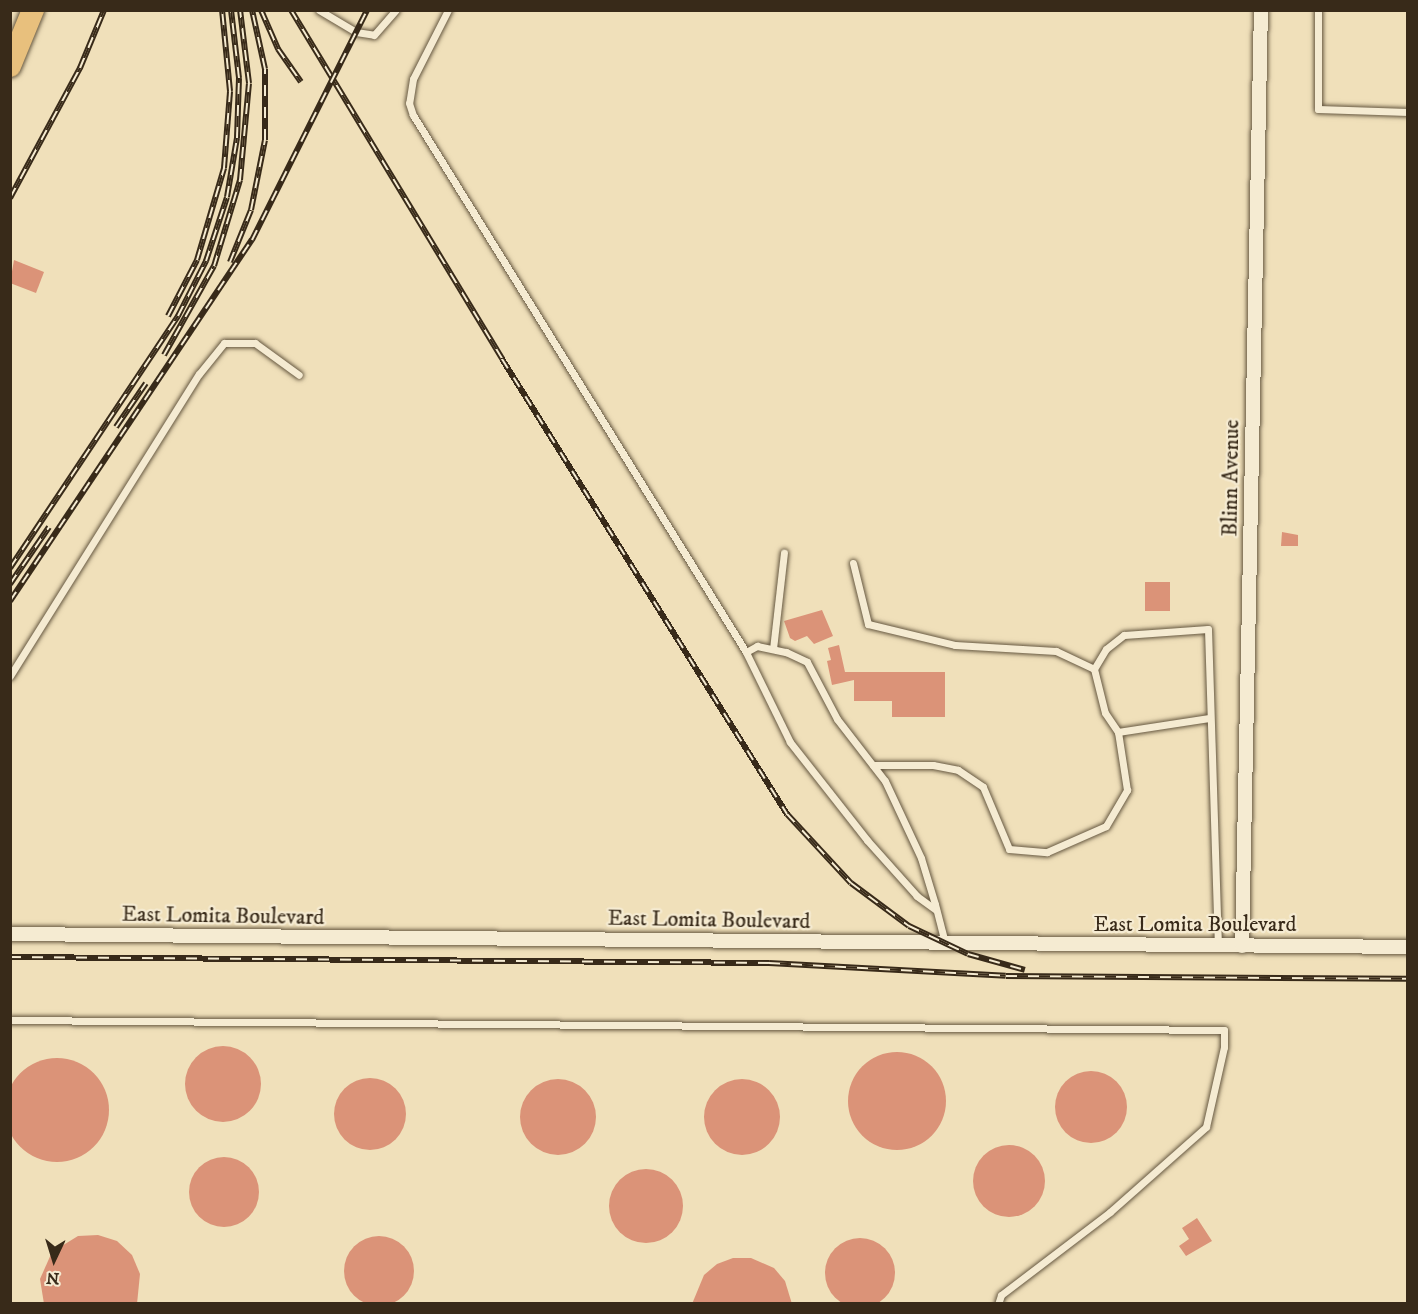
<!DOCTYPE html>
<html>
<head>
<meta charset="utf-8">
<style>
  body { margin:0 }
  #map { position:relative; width:1418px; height:1314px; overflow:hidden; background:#f0e0ba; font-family:"IM FELL DW Pica",serif }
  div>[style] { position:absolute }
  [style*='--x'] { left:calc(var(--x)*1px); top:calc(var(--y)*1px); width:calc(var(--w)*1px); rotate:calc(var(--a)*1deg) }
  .building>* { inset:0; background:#db9378; transform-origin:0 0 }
  .round { border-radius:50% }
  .roads { filter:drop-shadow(0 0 2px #665841) drop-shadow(0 0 2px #665841) }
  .service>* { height:7px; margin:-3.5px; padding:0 3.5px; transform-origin:3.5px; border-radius:3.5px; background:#f5ebd2 }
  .minor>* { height:14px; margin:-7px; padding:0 7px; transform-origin:7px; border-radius:7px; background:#f5ebd2 }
  .primary>* { height:22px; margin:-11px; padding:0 11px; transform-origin:11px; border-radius:11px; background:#e8c07d }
  .rail>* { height:6px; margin-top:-3px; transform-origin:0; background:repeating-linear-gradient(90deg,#f5ebd2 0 11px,#382a19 0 22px); box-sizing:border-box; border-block:2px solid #382a19 }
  span { translate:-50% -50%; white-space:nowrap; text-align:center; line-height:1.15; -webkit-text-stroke:4.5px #f5ebd2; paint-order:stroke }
  .street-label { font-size:22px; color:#382a19 }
  .frame { position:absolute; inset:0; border:12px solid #382a19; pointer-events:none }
  .north { position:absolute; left:24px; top:1230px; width:60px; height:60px; -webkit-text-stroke:4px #f5ebd2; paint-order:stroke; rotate:184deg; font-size:16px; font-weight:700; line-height:24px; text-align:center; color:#382a19 }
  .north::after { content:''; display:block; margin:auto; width:21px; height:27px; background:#382a19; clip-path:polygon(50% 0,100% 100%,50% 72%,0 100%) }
</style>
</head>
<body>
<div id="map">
  <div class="building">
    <i style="clip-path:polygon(14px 260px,44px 272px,36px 293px,10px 283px)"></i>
    <i style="clip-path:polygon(1282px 532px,1298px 535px,1298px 546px,1281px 546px)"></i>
    <i style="left:1145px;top:582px;width:25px;height:29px"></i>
    <i style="clip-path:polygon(822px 610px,833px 636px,814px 644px,807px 636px,795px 641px,790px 638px,784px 621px)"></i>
    <i style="clip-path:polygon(839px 645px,845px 672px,945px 672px,945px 717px,892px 717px,892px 701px,854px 701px,854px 680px,832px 685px,827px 661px,831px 660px,828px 648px)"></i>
    <i class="round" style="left:185px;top:1046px;width:76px;height:76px"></i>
    <i class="round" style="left:848px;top:1052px;width:98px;height:98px"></i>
    <i class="round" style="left:5px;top:1058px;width:104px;height:104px"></i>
    <i class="round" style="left:1055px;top:1071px;width:72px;height:72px"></i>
    <i class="round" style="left:334px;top:1078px;width:72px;height:72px"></i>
    <i class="round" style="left:520px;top:1079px;width:76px;height:76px"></i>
    <i class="round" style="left:704px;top:1079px;width:76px;height:76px"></i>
    <i class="round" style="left:973px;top:1145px;width:72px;height:72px"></i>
    <i class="round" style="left:189px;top:1157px;width:70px;height:70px"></i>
    <i class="round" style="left:609px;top:1169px;width:74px;height:74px"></i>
    <i style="clip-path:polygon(1197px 1218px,1212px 1241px,1186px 1256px,1179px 1246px,1189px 1239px,1182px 1228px)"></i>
    <i style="clip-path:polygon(98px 1235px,117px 1241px,132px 1255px,140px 1274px,137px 1304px,44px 1304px,40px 1279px,52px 1252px,78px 1236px)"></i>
    <i class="round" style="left:344px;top:1236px;width:70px;height:70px"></i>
    <i class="round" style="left:825px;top:1238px;width:70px;height:70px"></i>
    <i style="clip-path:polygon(733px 1258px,751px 1258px,774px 1268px,785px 1281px,792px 1304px,692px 1304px,704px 1275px,717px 1264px)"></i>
  </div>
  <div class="roads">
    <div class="service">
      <i style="--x:319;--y:10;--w:43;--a:30.7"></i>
      <i style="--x:356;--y:32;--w:18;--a:9"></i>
      <i style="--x:374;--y:35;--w:33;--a:-49"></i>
      <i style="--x:448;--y:10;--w:77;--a:116.9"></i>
      <i style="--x:413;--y:79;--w:24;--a:99"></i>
      <i style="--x:409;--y:103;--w:13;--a:72"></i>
      <i style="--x:413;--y:115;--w:632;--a:58.2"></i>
      <i style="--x:1318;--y:10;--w:99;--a:90"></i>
      <i style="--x:1318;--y:109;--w:90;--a:1.9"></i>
      <i style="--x:853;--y:563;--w:63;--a:76.2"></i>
      <i style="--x:868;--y:624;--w:89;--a:13.6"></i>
      <i style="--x:955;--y:645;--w:101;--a:3.4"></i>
      <i style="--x:1056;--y:651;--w:42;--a:25.3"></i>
      <i style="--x:773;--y:649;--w:97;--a:-83.5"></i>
      <i style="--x:10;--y:676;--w:356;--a:-58"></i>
      <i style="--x:199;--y:374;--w:40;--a:-51"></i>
      <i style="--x:224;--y:343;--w:31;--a:0"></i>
      <i style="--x:255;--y:343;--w:54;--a:36"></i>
      <i style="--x:1118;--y:732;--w:23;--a:-124"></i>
      <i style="--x:1105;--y:713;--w:45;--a:-104"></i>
      <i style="--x:1094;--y:669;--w:23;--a:-59"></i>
      <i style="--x:1106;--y:649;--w:23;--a:-38"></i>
      <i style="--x:1124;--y:635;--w:84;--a:-4.1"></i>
      <i style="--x:1208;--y:629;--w:317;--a:88.2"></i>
      <i style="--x:873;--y:765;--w:60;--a:0"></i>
      <i style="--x:933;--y:765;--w:25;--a:11"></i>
      <i style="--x:958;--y:770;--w:30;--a:34"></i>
      <i style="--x:983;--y:787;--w:67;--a:67.2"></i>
      <i style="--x:1009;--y:849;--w:38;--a:5"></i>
      <i style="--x:1047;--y:852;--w:64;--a:-23.8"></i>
      <i style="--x:1106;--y:826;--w:42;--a:-59.7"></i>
      <i style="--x:1127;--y:790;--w:59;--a:-98.8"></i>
      <i style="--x:1118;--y:732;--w:92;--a:-8.7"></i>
      <i style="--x:936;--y:910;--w:24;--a:-144"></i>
      <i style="--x:917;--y:896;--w:75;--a:-131.8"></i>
      <i style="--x:867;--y:840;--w:125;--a:-128.2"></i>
      <i style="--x:790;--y:742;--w:100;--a:-116.1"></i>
      <i style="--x:746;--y:652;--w:13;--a:-29"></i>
      <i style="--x:757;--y:646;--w:30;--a:12"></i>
      <i style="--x:786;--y:652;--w:23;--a:25"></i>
      <i style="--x:807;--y:662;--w:64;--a:62.2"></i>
      <i style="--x:837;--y:719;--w:78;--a:52.3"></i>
      <i style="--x:885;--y:781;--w:85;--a:64.9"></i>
      <i style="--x:921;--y:858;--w:48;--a:73.1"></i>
      <i style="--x:935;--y:904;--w:40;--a:75.6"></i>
      <i style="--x:10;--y:1020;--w:1214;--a:0.47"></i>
      <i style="--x:1224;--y:1030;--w:17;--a:90"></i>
      <i style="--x:1224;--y:1047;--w:82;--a:102.7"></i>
      <i style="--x:1206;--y:1127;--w:128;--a:138.5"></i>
      <i style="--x:1110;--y:1212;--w:137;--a:142.7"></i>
      <i style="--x:1001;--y:1295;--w:9;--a:108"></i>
    </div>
    <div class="minor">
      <i style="--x:10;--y:934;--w:1398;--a:0.53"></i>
      <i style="--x:1242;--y:946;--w:936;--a:-88.84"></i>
    </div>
    <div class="primary">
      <i style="--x:10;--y:66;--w:61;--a:-67.7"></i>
    </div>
  </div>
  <div class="rail">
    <i style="--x:261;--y:10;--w:43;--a:66.4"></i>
    <i style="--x:278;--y:49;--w:40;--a:55.1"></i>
    <i style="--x:291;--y:10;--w:408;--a:58.8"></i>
    <i style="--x:502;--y:359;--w:537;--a:57.94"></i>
    <i style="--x:787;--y:814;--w:94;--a:47.2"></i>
    <i style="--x:851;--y:883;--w:72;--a:36.6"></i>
    <i style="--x:909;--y:926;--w:65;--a:25.4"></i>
    <i style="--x:968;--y:954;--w:59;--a:15.7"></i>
    <i style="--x:10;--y:198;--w:148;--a:-61.7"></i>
    <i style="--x:80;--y:68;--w:63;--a:-67.5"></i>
    <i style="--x:230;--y:262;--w:56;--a:-68"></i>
    <i style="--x:251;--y:210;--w:71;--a:-78.7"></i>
    <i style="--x:265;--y:140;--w:71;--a:-90"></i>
    <i style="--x:265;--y:69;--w:60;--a:-102.4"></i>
    <i style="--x:168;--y:316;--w:63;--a:-62.6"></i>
    <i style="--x:197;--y:260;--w:96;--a:-73.6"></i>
    <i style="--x:224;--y:168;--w:77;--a:-85.5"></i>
    <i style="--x:230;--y:91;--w:81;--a:-95.6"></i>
    <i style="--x:164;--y:355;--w:102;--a:-60.7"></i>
    <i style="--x:214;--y:266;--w:90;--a:-73.2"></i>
    <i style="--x:240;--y:180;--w:97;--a:-84.7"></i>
    <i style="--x:249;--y:83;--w:74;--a:-97"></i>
    <i style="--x:116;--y:427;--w:53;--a:-55.7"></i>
    <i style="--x:10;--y:568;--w:303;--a:-56.3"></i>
    <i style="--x:178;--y:316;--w:62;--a:-63"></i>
    <i style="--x:206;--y:261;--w:67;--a:-71.8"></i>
    <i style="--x:227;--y:197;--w:60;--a:-80.4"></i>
    <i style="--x:237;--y:138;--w:60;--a:-88.1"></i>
    <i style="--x:239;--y:78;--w:68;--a:-96.7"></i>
    <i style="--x:10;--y:584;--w:69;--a:-55.6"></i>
    <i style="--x:10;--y:601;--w:435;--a:-56.2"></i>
    <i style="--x:252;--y:240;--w:257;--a:-63.4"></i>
    <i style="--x:10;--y:957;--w:759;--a:0.45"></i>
    <i style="--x:769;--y:963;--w:237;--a:3.1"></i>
    <i style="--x:1006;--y:976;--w:402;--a:0.4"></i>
  </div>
  <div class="street-label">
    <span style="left:1231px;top:478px;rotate:-89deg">Blinn Avenue</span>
    <span style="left:223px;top:916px;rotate:1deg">East Lomita Boulevard</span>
    <span style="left:709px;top:920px;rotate:1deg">East Lomita Boulevard</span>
    <span style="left:1195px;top:925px">East Lomita Boulevard</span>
  </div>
  <div class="frame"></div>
  <div class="north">N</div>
</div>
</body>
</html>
